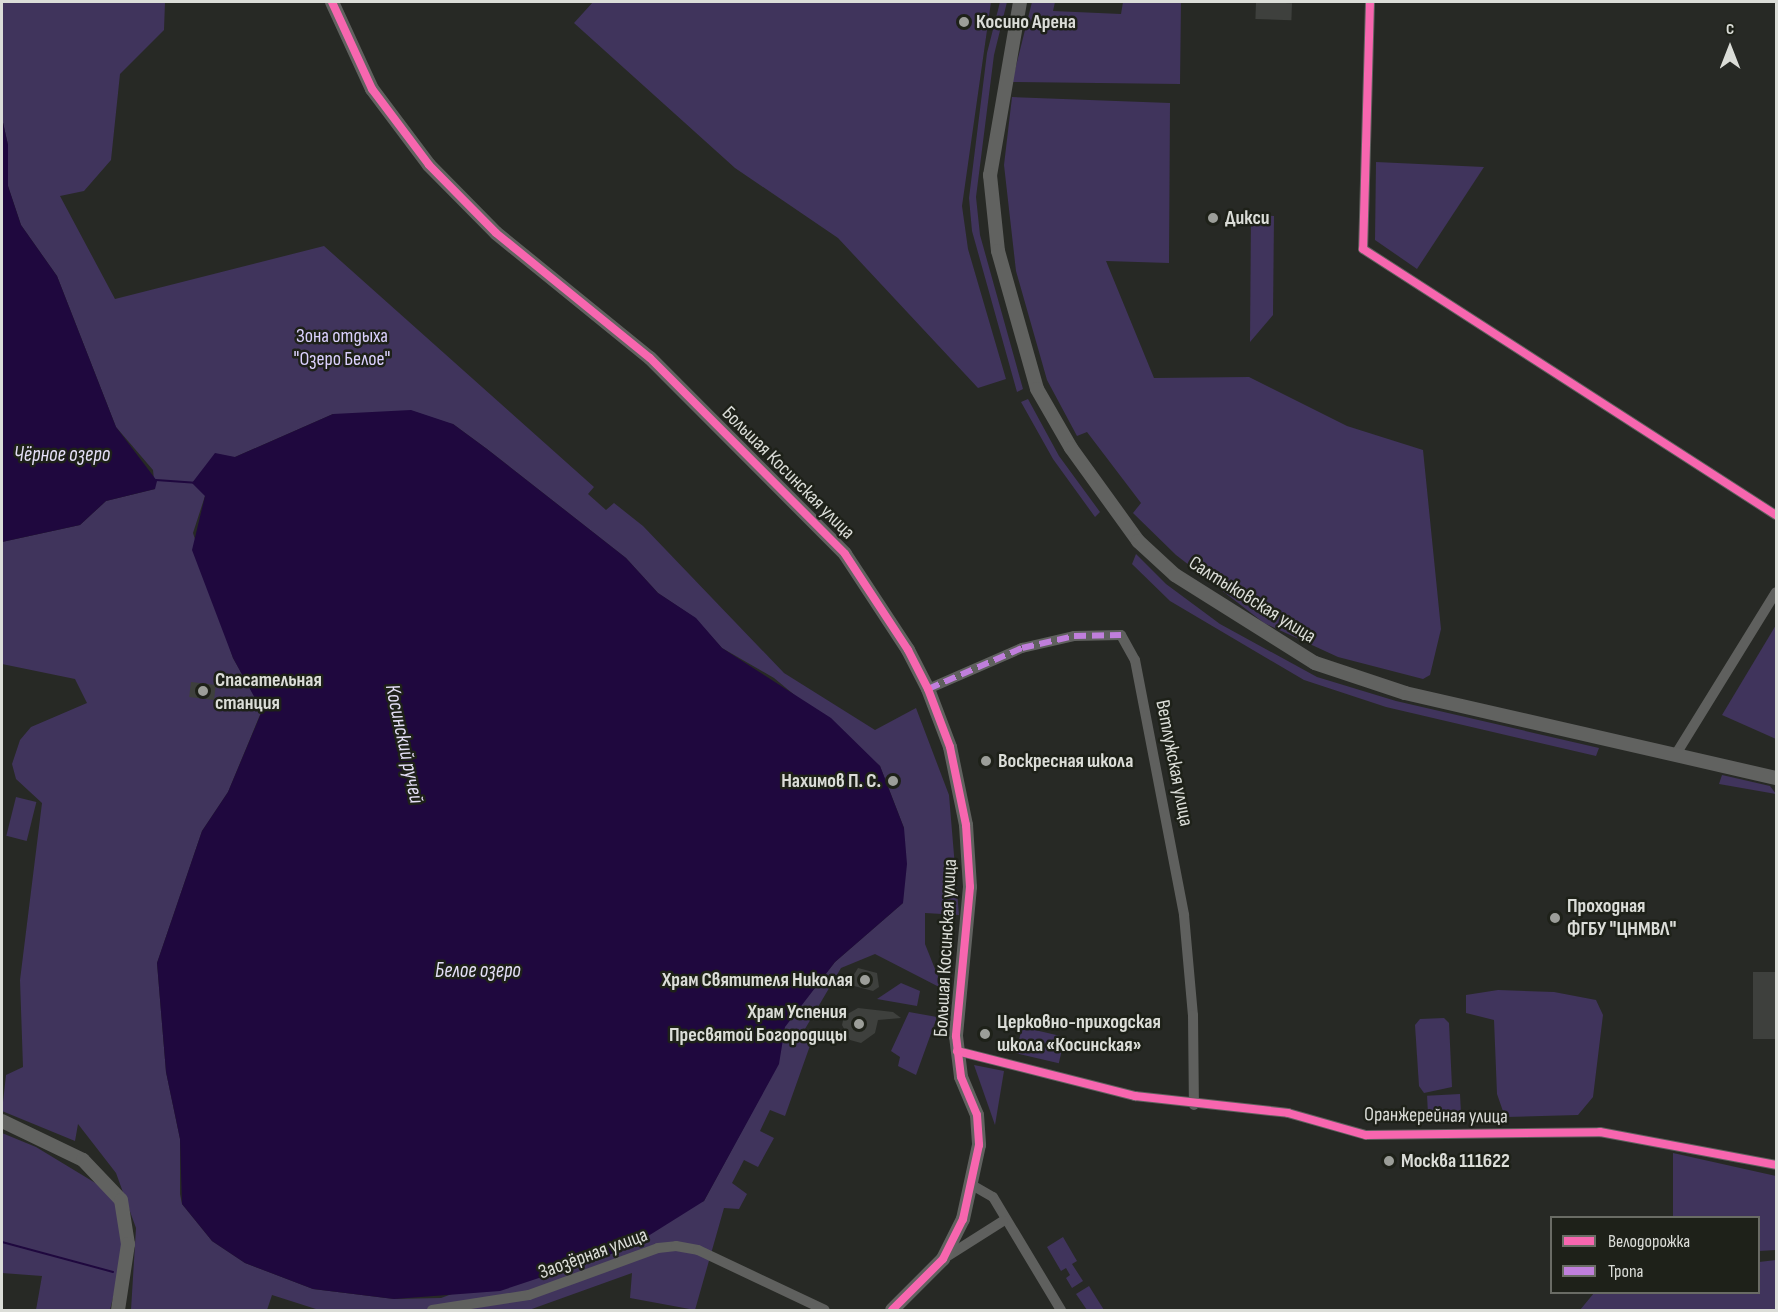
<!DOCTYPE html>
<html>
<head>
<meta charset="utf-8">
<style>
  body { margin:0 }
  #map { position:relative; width:1778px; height:1312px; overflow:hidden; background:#272925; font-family:"Sofia Sans Condensed",sans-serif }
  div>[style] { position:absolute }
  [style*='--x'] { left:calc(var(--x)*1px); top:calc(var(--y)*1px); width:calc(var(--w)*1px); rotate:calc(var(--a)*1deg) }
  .green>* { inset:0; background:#40345c; transform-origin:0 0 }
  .water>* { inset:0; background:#1f083e }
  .stream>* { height:2px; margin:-1px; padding:0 1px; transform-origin:1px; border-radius:1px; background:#1f083e }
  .building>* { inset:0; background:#3e403d; transform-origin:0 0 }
  .street>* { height:10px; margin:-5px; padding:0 5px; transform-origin:5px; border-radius:5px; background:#5f605e }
  .secondary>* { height:14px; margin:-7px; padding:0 7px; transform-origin:7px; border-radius:7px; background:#616260 }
  .quiet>* { height:6px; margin-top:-3px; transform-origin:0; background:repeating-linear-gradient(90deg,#c07fdc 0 12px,transparent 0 18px) }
  .cycleway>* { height:8px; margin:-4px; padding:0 4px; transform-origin:4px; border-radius:4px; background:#f766af }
  .dots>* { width:16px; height:16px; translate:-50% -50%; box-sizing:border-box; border:3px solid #1e2119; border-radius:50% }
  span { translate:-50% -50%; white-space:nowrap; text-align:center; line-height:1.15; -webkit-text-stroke:5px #1e2119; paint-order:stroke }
  .poi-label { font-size:20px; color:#dbddd8; font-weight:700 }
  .left { translate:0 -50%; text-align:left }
  .right { translate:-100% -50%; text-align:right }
  .park-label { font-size:20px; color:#dbd1fe }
  .street-label { font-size:20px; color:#dbddd8 }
  .water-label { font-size:21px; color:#e4dff6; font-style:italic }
  .frame { position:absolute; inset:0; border:3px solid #dbddd8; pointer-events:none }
  .legend { position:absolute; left:1550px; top:1216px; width:210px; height:78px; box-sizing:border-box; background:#1e2119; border:2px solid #6a6c65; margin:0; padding:8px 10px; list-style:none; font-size:18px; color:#dbddd8 }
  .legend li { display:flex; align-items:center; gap:12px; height:30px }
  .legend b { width:30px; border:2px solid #6a6c65 }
  .north { position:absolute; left:1700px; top:18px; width:60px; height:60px; -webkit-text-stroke:4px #1e2119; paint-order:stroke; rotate:0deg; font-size:16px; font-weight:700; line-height:24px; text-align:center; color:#dbddd8 }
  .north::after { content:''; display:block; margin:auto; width:21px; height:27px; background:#dbddd8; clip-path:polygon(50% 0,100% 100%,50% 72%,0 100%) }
</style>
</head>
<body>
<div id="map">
  <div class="green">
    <i style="clip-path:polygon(evenodd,2px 2px,165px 2px,164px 30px,120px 74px,111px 160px,84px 191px,60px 196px,115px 299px,324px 246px,594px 487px,588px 494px,606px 510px,614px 503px,643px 526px,784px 673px,875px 730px,916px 708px,949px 795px,959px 915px,925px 913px,925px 944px,943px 989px,875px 954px,841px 968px,802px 1034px,812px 1040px,785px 1116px,770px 1110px,760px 1131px,774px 1138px,758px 1167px,744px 1160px,732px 1183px,747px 1194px,739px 1209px,724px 1208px,695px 1310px,630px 1298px,632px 1273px,529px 1310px,319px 1310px,272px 1295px,267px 1310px,131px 1310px,136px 1228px,116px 1173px,78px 1124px,75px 1141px,2px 1111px,6px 1075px,23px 1067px,20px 980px,42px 803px,16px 779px,12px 764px,20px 740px,31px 727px,87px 703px,75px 679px,2px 664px,2px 542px,80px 525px,106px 501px,155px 489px,153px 470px,116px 427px,57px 276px,21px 225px,8px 186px,8px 145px,2px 118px,2px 2px,333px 414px,453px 424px,487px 449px,626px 558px,658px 593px,695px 618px,722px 648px,774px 678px,880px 766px,904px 828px,903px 903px,835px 962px,784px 1027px,778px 1064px,704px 1201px,441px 1298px,394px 1299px,313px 1289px,245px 1263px,212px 1241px,182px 1204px,180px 1194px,180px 1139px,166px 1072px,157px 963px,202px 831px,228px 792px,262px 710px,233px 658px,193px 533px,205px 496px,235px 457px,333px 414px)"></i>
    <i style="clip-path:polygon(593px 2px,991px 2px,962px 206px,968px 249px,1006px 379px,978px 388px,838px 238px,735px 168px,574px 23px)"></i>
    <i style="clip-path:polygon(1000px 2px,1007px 2px,994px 55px,976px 197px,980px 235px,1023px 389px,1017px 392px,972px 231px,969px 198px,987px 53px)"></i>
    <i style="clip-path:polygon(1032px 2px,1055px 2px,1053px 11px,1121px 14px,1123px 2px,1181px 2px,1180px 84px,1012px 82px)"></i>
    <i style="clip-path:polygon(1012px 97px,1170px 103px,1169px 263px,1106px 261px,1154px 378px,1249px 377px,1347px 426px,1423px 450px,1441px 629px,1430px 675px,1423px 679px,1338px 657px,1264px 623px,1176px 555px,1133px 513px,1141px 503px,1087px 432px,1077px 436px,1047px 380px,1016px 271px,1004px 165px)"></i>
    <i style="clip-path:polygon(1376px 162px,1484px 167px,1417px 269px,1375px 240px)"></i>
    <i style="clip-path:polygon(1251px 215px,1274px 216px,1273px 315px,1250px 342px)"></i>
    <i style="clip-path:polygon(1028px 399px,1059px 456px,1100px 512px,1095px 517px,1053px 459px,1021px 402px)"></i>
    <i style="clip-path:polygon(1136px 554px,1166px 584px,1220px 624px,1317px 677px,1396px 701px,1599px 748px,1596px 756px,1386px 707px,1304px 680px,1170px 601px,1132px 564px)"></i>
    <i style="clip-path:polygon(1776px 625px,1776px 739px,1722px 715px)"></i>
    <i style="clip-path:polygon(1722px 775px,1770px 786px,1776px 794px,1719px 784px)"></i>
    <i style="left:16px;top:797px;width:21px;height:40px;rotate:14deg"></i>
    <i style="clip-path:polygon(901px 983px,920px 991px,917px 1006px,877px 999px)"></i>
    <i style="clip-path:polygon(1498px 990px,1554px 992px,1596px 1000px,1603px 1015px,1593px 1097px,1578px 1115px,1505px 1117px,1497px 1094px,1494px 1020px,1466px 1013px,1466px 995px)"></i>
    <i style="clip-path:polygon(909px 1012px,937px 1017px,916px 1075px,898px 1066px,900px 1057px,891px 1051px)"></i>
    <i style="clip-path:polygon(1444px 1018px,1449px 1023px,1452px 1087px,1424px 1093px,1419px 1086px,1415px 1025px,1420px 1019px)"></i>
    <i style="left:1022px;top:1027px;width:44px;height:27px;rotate:13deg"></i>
    <i style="clip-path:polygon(974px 1065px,1004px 1071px,995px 1125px)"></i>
    <i style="left:1460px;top:1094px;width:20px;height:33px;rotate:87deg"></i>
    <i style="clip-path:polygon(2px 1133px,36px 1147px,102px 1187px,121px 1207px,122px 1261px,110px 1310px,36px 1310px,42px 1276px,2px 1273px)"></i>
    <i style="clip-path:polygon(1673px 1153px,1776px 1176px,1776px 1250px,1759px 1251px,1758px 1218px,1673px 1217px)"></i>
    <i style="clip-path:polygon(1063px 1237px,1077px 1261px,1072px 1264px,1083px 1281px,1072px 1288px,1066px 1278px,1070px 1275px,1066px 1268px,1061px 1271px,1047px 1247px)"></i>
    <i style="clip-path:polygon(1776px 1260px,1776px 1310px,1580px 1310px,1594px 1293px,1758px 1292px,1759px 1262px)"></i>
    <i style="clip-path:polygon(1089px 1286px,1104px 1310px,1087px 1310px,1076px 1294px)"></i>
  </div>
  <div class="water">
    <i style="clip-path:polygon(2px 118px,8px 145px,8px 186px,21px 225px,57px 276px,116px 427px,157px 481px,155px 489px,106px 501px,80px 525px,2px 542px)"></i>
    <i style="clip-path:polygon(411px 410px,453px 424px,487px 449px,626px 558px,658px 593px,696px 618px,722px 648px,831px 718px,880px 766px,904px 828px,907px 864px,903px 903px,835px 962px,785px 1027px,779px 1064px,704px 1201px,629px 1248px,500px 1291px,394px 1299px,313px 1289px,245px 1263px,212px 1241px,182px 1204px,180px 1139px,166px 1072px,157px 963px,202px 831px,228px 792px,262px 711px,233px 658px,192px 550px,205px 496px,192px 483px,215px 453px,235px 457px,333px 414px)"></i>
  </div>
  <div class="stream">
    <i style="--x:156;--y:480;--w:39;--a:4"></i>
    <i style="--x:2;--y:1242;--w:115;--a:15.1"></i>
  </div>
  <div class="building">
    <i style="left:1256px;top:2px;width:36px;height:17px;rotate:2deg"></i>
    <i style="left:191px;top:682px;width:25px;height:15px;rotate:7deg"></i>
    <i style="clip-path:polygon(858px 968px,877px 973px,879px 987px,873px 991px,854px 986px,850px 981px)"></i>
    <i style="left:1776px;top:972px;width:67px;height:23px;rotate:90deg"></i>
    <i style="clip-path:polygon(858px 1008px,893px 1012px,901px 1018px,878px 1020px,875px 1033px,861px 1043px,850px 1040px,842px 1025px,844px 1016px)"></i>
  </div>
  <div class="street">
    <i style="--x:1370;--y:2;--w:247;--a:91.6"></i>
    <i style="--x:1363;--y:249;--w:491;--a:32.8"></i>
    <i style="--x:928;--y:689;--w:103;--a:-23.6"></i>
    <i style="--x:1022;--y:648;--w:53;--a:-13"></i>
    <i style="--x:1074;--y:636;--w:47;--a:-1.2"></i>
    <i style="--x:1121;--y:635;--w:29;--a:61"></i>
    <i style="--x:1135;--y:660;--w:260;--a:79.1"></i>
    <i style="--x:1184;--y:915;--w:100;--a:84.9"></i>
    <i style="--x:1193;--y:1015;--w:90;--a:89.4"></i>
    <i style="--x:1676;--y:754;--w:190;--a:-58.3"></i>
    <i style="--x:957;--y:1051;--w:184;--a:14.2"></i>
    <i style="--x:1135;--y:1096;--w:154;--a:6.3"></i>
    <i style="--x:1288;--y:1113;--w:81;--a:15.8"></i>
    <i style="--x:1366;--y:1135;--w:234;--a:-0.7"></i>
    <i style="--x:1600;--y:1132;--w:179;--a:10.6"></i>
    <i style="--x:972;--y:1185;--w:24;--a:30"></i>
    <i style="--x:993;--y:1197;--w:132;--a:59"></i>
    <i style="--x:943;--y:1259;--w:71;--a:-32.3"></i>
    <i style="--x:432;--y:1310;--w:98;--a:-8.8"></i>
    <i style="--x:529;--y:1295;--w:137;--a:-20"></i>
    <i style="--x:658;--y:1248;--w:18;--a:-6"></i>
    <i style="--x:676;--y:1246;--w:22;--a:10"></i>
    <i style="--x:698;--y:1250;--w:140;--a:25.3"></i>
  </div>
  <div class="secondary">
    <i style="--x:332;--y:2;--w:96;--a:65.3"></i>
    <i style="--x:372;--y:89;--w:95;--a:53.1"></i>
    <i style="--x:429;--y:165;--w:95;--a:45.4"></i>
    <i style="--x:496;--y:233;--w:198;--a:39.1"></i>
    <i style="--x:650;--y:358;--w:276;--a:45.1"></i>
    <i style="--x:845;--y:554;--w:115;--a:56.7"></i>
    <i style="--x:908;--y:650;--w:44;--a:62.9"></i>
    <i style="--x:928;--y:689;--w:62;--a:69.2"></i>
    <i style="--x:950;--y:747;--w:80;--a:78.4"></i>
    <i style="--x:966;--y:825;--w:62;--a:86.3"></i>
    <i style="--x:970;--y:887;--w:150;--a:95.4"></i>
    <i style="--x:956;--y:1036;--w:41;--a:83"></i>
    <i style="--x:961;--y:1077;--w:41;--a:67.2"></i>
    <i style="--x:977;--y:1115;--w:30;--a:86"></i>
    <i style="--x:979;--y:1145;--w:76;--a:102.2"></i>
    <i style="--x:963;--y:1219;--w:45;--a:116.6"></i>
    <i style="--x:943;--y:1259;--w:72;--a:135"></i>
    <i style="--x:1020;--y:2;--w:176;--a:99.8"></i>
    <i style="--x:990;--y:175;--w:76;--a:84"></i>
    <i style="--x:998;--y:251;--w:143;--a:74.2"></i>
    <i style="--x:1037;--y:389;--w:68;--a:60"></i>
    <i style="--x:1071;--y:448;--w:115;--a:54.2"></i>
    <i style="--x:1138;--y:541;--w:50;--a:42.6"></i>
    <i style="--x:1175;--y:575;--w:165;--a:32.2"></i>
    <i style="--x:1315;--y:663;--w:95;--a:18.4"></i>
    <i style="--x:1405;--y:693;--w:381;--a:12.9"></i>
    <i style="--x:2;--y:1121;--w:90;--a:25.7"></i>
    <i style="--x:83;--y:1160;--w:55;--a:46.5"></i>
    <i style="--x:121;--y:1200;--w:45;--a:81"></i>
    <i style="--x:128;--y:1244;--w:67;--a:98.6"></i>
  </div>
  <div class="quiet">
    <i style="--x:928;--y:689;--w:103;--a:-23.6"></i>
    <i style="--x:1022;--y:648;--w:53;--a:-13"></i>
    <i style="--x:1074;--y:636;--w:47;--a:-1.2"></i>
  </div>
  <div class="cycleway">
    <i style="--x:332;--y:2;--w:96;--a:65.3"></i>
    <i style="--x:372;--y:89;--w:95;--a:53.1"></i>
    <i style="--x:429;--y:165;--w:95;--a:45.4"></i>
    <i style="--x:496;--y:233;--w:198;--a:39.1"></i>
    <i style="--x:650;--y:358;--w:276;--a:45.1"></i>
    <i style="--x:845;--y:554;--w:115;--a:56.7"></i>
    <i style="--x:908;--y:650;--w:44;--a:62.9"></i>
    <i style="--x:928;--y:689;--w:62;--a:69.2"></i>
    <i style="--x:950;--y:747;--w:80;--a:78.4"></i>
    <i style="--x:966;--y:825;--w:62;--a:86.3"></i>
    <i style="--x:970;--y:887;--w:150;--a:95.4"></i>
    <i style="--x:956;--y:1036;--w:41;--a:83"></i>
    <i style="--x:961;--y:1077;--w:41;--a:67.2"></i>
    <i style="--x:977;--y:1115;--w:30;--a:86"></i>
    <i style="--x:979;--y:1145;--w:76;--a:102.2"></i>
    <i style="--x:963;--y:1219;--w:45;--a:116.6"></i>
    <i style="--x:943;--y:1259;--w:72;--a:135"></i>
    <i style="--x:1370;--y:2;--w:247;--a:91.6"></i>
    <i style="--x:1363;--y:249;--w:491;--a:32.8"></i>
    <i style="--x:957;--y:1051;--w:184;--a:14.2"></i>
    <i style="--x:1135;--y:1096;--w:154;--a:6.3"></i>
    <i style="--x:1288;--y:1113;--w:81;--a:15.8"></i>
    <i style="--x:1366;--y:1135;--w:234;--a:-0.7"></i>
    <i style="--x:1600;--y:1132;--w:179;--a:10.6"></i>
  </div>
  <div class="dots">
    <i style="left:964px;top:22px;background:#9c9e99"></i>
    <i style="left:1213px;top:218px;background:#9c9e99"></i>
    <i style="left:203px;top:691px;background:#9c9e99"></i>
    <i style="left:986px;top:761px;background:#9c9e99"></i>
    <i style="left:893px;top:781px;background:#9c9e99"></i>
    <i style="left:1555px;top:918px;background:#9c9e99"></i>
    <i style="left:865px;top:980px;background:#9c9e99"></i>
    <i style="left:859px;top:1024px;background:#9c9e99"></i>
    <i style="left:985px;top:1034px;background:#9c9e99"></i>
    <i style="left:1389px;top:1161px;background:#9c9e99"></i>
  </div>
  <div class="poi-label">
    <span class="left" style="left:976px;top:22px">Косино Арена</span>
    <span class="left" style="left:1225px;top:218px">Дикси</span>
    <span class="left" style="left:215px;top:692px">Спасательная<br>станция</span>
    <span class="left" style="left:998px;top:761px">Воскресная школа</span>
    <span class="right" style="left:881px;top:781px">Нахимов П. С.</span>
    <span class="left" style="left:1567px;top:918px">Проходная<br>ФГБУ "ЦНМВЛ"</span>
    <span class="right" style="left:853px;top:980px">Храм Святителя Николая</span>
    <span class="right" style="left:847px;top:1024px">Храм Успения<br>Пресвятой Богородицы</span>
    <span class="left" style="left:997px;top:1034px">Церковно-приходская<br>школа «Косинская»</span>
    <span class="left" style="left:1401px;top:1161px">Москва 111622</span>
  </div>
  <div class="park-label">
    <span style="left:342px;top:348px">Зона отдыха<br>"Озеро Белое"</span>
  </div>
  <div class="street-label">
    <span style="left:788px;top:473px;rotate:45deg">Большая Косинская улица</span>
    <span style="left:1252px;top:600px;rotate:32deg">Салтыковская улица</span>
    <span style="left:1174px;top:763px;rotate:79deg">Ветлужская улица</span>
    <span style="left:946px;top:948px;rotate:-87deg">Большая Косинская улица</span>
    <span style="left:1436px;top:1116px;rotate:1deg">Оранжерейная улица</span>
    <span style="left:593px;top:1254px;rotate:-20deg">Заозёрная улица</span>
  </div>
  <div class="water-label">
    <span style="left:62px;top:455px">Чёрное озеро</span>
    <span style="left:404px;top:744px;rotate:78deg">Косинский ручей</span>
    <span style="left:478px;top:971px">Белое озеро</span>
  </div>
  <div class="frame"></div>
  <ul class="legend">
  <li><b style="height:8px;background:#f766af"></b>Велодорожка</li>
  <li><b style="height:8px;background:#c07fdc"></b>Тропа</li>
  </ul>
  <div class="north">С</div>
</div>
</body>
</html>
